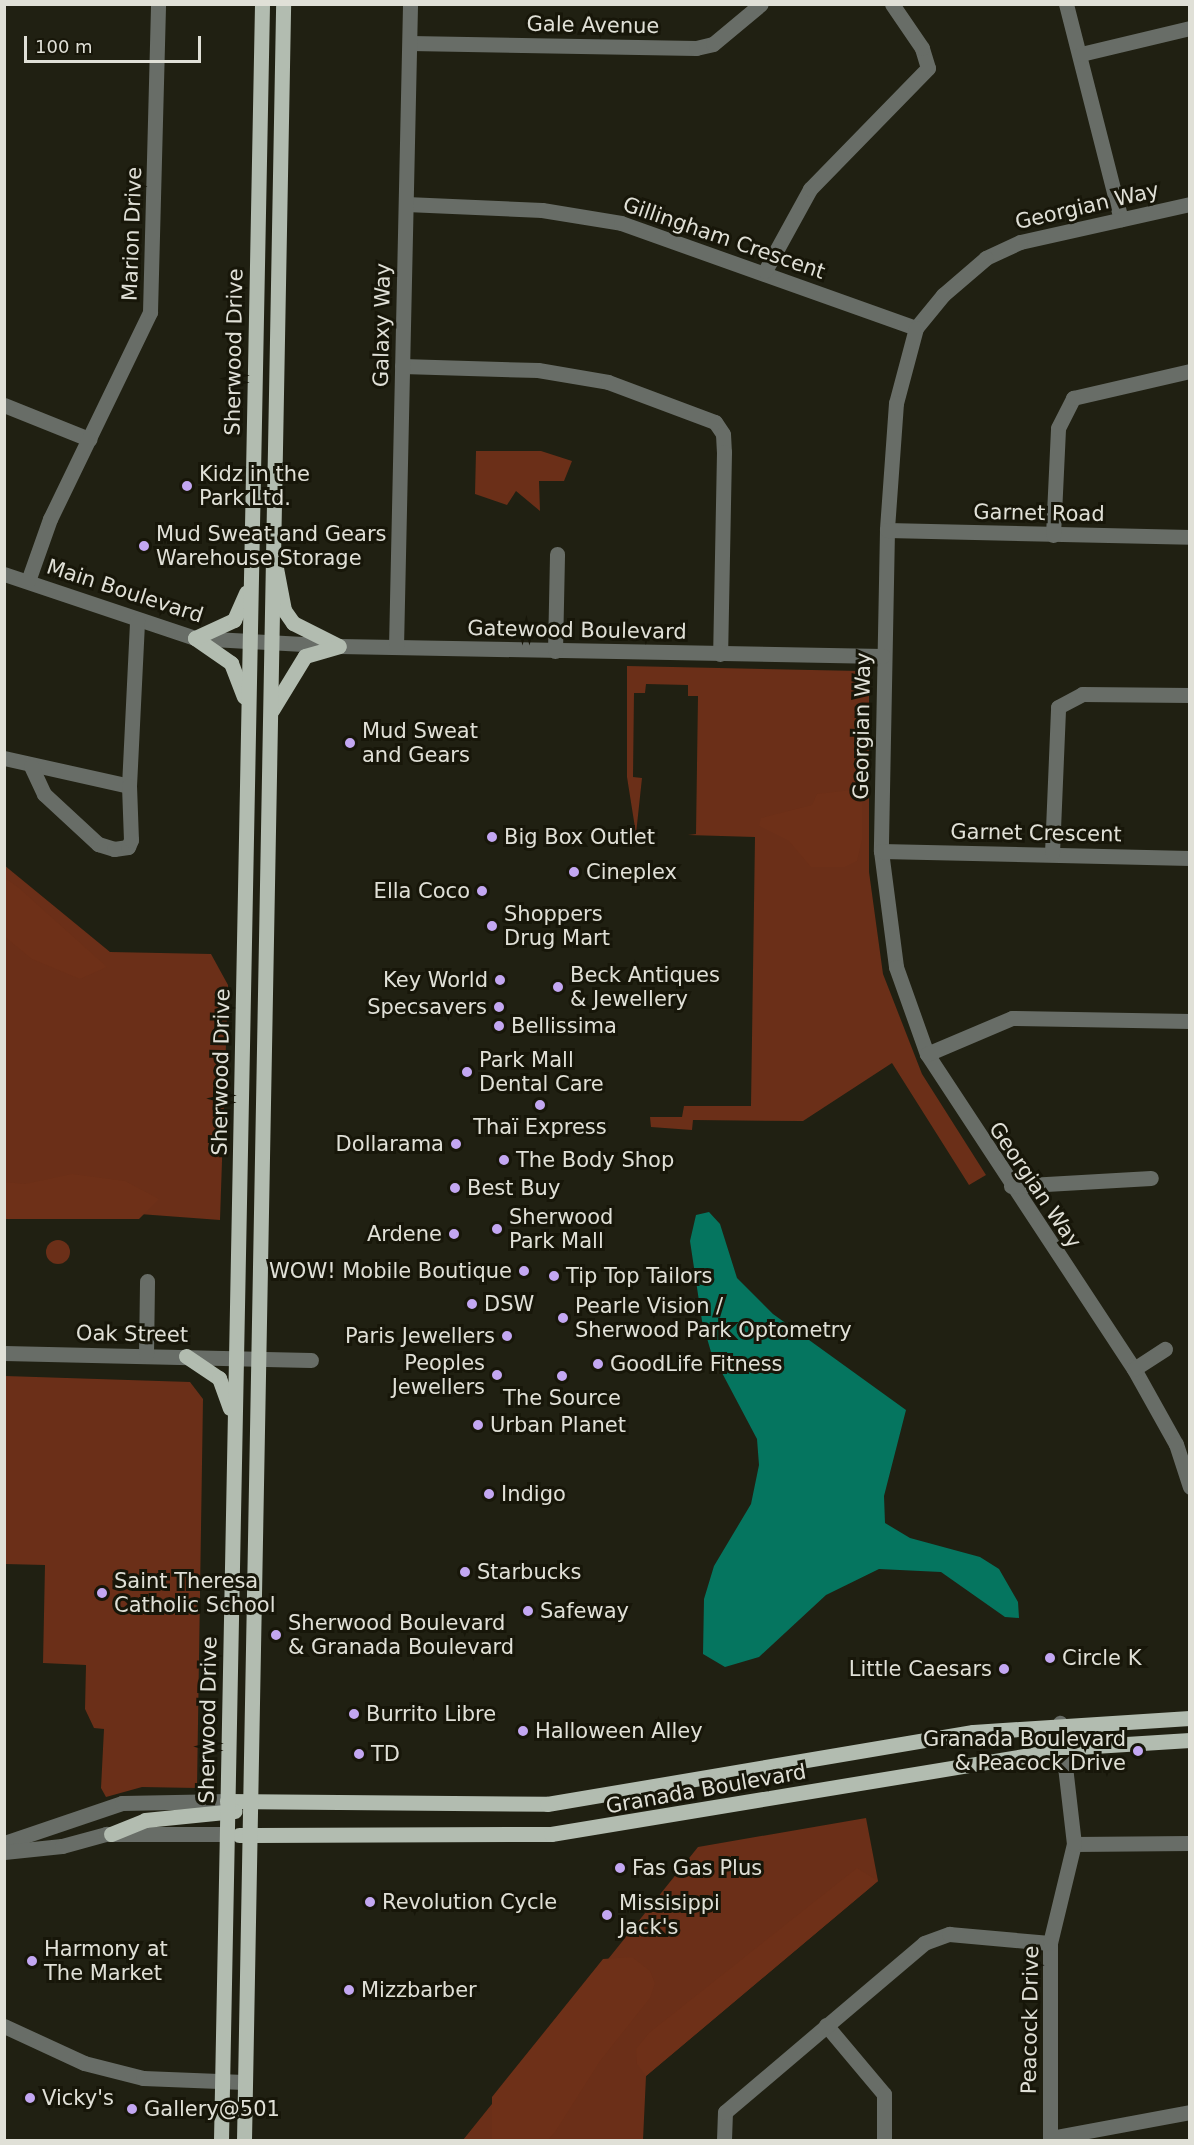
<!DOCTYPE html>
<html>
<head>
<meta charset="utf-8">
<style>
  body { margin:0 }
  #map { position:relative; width:1194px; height:2145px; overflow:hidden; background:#202012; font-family:"DejaVu Sans",sans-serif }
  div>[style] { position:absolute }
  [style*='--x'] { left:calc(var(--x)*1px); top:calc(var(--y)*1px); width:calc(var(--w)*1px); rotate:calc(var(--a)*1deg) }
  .green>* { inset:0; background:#6b2f18 }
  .round { border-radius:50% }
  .forest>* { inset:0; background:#6e3018 }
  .water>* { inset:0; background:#05755f }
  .minor>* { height:15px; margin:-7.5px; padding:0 7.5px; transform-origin:7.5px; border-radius:7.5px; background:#686d67 }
  .major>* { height:15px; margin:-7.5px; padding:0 7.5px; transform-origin:7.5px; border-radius:7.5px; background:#b2bcb0 }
  .dots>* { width:16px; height:16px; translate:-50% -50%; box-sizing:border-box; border:3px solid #171609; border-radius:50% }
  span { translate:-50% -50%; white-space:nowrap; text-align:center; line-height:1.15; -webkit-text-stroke:6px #171609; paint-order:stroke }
  .street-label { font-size:21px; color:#e0e0d7 }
  .poi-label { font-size:21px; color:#e0e0d7 }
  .left { translate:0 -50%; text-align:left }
  .right { translate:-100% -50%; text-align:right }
  .frame { position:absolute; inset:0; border:6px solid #e0e0d7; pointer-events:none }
  .scale { position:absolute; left:24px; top:36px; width:177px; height:27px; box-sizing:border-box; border:3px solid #e0e0d7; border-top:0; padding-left:8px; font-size:18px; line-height:21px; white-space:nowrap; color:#e0e0d7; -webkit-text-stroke:4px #171609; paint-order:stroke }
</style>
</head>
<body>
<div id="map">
  <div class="green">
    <i style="clip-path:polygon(476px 451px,541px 451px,572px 461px,564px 481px,539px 481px,540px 511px,516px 491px,507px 505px,475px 494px)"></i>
    <i style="clip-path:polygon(627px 666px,861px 671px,869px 675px,869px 872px,883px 974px,922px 1074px,986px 1175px,969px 1185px,892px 1063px,803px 1121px,693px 1120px,692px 1130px,651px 1127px,650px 1117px,682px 1117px,684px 1106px,751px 1106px,755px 837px,688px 835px,696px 834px,698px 696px,688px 696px,688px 685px,646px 684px,645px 693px,634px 693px,633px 777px,642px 778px,636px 834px,627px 777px)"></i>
    <i style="clip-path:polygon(4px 865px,110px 952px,211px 954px,228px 985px,220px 1220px,5px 1204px)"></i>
    <i class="round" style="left:46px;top:1240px;width:24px;height:24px"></i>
    <i style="clip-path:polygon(5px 1376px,190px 1382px,203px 1399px,197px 1788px,142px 1787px,106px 1797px,101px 1788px,104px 1729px,94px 1728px,85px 1709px,86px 1665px,43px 1663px,45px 1565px,5px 1564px)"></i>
    <i style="clip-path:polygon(866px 1818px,878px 1881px,646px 2076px,643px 2140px,463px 2140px,698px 1847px)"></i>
  </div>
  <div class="forest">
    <i style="clip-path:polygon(852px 790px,862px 794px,862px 840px,857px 861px,845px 867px,811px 867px,789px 841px,759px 826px,761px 818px,812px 805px,817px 794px)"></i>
    <i style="clip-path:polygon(5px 878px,19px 888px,107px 967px,80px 979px,32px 959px,5px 937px)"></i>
    <i style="clip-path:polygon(72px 1174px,125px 1181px,159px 1199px,139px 1219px,5px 1219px,5px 1182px,25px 1184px)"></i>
    <i style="clip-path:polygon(857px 1868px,878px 1881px,646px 2076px,637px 2064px,636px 2049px,649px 2033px)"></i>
    <i style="clip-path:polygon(632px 1957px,650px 1971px,655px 1983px,650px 1998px,600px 2061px,555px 2132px,548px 2140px,492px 2140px,492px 2097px,603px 1959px)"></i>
  </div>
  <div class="water">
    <i style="clip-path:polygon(709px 1212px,720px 1224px,737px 1278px,773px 1314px,906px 1410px,884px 1496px,885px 1523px,910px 1538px,980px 1557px,999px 1569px,1018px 1602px,1019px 1618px,1005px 1617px,941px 1572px,879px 1569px,826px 1595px,759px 1657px,725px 1667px,703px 1654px,704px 1599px,714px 1566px,751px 1504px,759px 1465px,757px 1439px,711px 1352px,702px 1321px,690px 1241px,696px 1215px)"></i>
  </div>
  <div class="minor">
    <i style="--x:1066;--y:4;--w:222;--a:75.7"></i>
    <i style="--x:410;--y:43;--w:286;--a:1"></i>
    <i style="--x:696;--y:48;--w:17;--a:-13"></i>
    <i style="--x:713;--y:44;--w:62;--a:-39.8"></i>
    <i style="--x:1081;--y:54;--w:112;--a:-13.4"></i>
    <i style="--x:406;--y:204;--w:136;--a:2.5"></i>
    <i style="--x:542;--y:210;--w:80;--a:9.3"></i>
    <i style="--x:621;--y:223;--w:313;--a:19.6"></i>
    <i style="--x:1190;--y:204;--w:174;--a:167.4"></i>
    <i style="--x:1020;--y:242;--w:38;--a:155"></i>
    <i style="--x:986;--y:258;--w:57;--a:139.3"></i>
    <i style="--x:943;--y:295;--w:43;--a:129.3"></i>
    <i style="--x:916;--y:328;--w:78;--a:104.9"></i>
    <i style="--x:896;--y:403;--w:127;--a:94.1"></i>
    <i style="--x:887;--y:530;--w:321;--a:91.1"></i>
    <i style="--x:881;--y:851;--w:117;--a:82.6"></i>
    <i style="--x:896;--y:967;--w:92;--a:70.4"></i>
    <i style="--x:927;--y:1054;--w:377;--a:56.7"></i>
    <i style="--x:1134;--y:1369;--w:86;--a:60.8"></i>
    <i style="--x:1176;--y:1444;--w:45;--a:72"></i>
    <i style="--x:765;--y:271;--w:94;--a:-61.2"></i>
    <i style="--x:810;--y:189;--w:169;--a:-45.7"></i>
    <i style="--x:928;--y:68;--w:21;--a:-107"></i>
    <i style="--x:922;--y:48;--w:53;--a:-124.3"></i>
    <i style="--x:402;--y:366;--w:136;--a:1.7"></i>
    <i style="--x:538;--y:370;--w:71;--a:9.7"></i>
    <i style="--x:608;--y:382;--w:114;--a:20.5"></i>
    <i style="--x:715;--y:422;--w:14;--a:56"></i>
    <i style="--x:723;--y:434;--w:18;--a:87"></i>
    <i style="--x:724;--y:452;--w:202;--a:91.1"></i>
    <i style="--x:4;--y:405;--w:92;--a:21.8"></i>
    <i style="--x:887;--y:530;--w:303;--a:1.3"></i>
    <i style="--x:1053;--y:535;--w:107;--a:-87.3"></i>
    <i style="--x:1058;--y:428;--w:34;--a:-63"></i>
    <i style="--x:1073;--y:398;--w:120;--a:-13"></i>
    <i style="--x:4;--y:574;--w:201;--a:18.5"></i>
    <i style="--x:195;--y:638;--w:144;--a:3.2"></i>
    <i style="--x:339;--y:646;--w:544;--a:1.05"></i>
    <i style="--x:28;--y:581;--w:66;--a:-70.5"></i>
    <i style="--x:50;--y:519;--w:230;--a:-64.2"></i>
    <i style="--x:150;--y:312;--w:308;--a:-88.5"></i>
    <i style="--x:396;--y:647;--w:643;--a:-88.75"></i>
    <i style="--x:555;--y:651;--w:97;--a:-88.8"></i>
    <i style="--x:4;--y:758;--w:128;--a:12.6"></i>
    <i style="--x:129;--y:786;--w:166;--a:-87.2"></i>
    <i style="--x:31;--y:766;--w:31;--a:65"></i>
    <i style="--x:44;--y:794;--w:74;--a:42.8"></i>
    <i style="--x:98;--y:844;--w:17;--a:17"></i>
    <i style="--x:114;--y:849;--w:14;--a:-8"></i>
    <i style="--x:128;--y:847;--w:8;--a:-67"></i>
    <i style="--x:131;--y:840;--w:54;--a:-92.1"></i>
    <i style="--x:881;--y:851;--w:309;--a:1.3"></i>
    <i style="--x:1052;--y:853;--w:146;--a:-87.6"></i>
    <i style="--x:1058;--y:707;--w:27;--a:-28"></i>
    <i style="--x:1082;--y:694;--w:108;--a:0.5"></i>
    <i style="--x:927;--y:1054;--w:92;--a:-23"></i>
    <i style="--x:1012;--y:1018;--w:178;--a:1"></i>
    <i style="--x:1011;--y:1186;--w:140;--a:-3.3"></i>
    <i style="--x:4;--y:1353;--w:307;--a:1.3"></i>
    <i style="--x:146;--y:1355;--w:74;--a:-89.2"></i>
    <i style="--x:1134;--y:1369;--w:37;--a:-33"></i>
    <i style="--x:4;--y:1843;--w:125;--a:-18.7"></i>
    <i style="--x:122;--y:1803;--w:105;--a:-1.1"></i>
    <i style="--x:1074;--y:1844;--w:116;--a:-0.5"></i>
    <i style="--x:4;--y:1852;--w:58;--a:-5.9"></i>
    <i style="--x:62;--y:1846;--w:46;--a:-15.3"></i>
    <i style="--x:106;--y:1834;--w:121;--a:0"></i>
    <i style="--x:826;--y:2025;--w:90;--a:50"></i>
    <i style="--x:884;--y:2094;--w:46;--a:90"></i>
    <i style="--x:4;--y:2026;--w:88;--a:24.8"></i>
    <i style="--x:84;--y:2063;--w:61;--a:14.3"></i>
    <i style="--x:143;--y:2078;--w:101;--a:2.3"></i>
    <i style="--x:1050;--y:2138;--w:142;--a:-10.5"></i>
    <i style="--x:724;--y:2140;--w:28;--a:-88"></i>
    <i style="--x:725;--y:2112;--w:261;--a:-40.3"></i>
    <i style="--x:924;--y:1943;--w:27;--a:-20"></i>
    <i style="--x:949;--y:1934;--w:101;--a:5.1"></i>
    <i style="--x:1050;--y:2140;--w:197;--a:-90"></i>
    <i style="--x:1050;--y:1943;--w:102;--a:-76.4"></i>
    <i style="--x:1074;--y:1844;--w:122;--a:-96.6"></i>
  </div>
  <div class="major">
    <i style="--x:276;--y:568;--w:43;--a:79.2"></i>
    <i style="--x:284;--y:610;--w:16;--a:55"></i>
    <i style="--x:293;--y:623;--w:51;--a:26.6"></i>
    <i style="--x:195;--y:638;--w:44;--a:34.8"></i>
    <i style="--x:231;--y:663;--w:36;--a:69"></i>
    <i style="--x:195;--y:638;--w:43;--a:-24.8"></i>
    <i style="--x:234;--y:620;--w:30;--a:-66"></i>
    <i style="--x:272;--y:710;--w:63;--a:-58.6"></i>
    <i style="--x:305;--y:656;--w:35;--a:-16"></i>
    <i style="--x:186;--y:1356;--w:40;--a:34"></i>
    <i style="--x:219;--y:1378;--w:32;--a:70"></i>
    <i style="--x:227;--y:1801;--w:320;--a:0.5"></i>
    <i style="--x:547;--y:1804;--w:432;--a:-9.6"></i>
    <i style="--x:973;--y:1732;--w:217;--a:-3.7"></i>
    <i style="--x:111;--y:1834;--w:37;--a:-22"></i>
    <i style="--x:145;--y:1820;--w:90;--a:-5.7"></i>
    <i style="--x:239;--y:1835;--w:312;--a:-0.2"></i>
    <i style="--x:551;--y:1834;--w:534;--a:-9.37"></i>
    <i style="--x:1078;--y:1747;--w:112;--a:-3.6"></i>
    <i style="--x:221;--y:2140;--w:2136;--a:-88.9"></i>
    <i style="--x:244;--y:2140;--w:2136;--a:-88.95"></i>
  </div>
  <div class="dots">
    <i style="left:187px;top:486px;background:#c3a7f2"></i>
    <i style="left:144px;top:546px;background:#c3a7f2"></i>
    <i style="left:350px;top:743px;background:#c3a7f2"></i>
    <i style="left:492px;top:837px;background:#c3a7f2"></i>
    <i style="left:574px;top:872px;background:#c3a7f2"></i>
    <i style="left:482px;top:891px;background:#c3a7f2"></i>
    <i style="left:492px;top:926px;background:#c3a7f2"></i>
    <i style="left:500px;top:980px;background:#c3a7f2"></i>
    <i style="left:558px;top:987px;background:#c3a7f2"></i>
    <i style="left:499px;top:1007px;background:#c3a7f2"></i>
    <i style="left:499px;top:1026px;background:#c3a7f2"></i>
    <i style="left:467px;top:1072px;background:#c3a7f2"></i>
    <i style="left:540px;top:1105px;background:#c3a7f2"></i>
    <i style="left:456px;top:1144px;background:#c3a7f2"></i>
    <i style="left:504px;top:1160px;background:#c3a7f2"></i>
    <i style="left:455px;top:1188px;background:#c3a7f2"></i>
    <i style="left:497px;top:1229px;background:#c3a7f2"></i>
    <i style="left:454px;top:1234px;background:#c3a7f2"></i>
    <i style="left:524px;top:1271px;background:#c3a7f2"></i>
    <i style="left:554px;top:1276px;background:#c3a7f2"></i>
    <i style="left:472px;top:1304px;background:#c3a7f2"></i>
    <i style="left:563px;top:1318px;background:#c3a7f2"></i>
    <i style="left:507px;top:1336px;background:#c3a7f2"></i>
    <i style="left:598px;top:1364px;background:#c3a7f2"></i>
    <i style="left:497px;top:1375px;background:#c3a7f2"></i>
    <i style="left:562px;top:1376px;background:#c3a7f2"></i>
    <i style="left:478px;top:1425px;background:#c3a7f2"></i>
    <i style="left:489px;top:1494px;background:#c3a7f2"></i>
    <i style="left:465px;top:1572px;background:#c3a7f2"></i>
    <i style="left:102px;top:1593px;background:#c3a7f2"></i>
    <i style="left:528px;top:1611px;background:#c3a7f2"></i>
    <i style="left:276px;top:1635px;background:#c3a7f2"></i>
    <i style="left:1050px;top:1658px;background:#c3a7f2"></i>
    <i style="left:1004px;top:1669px;background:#c3a7f2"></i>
    <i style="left:354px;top:1714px;background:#c3a7f2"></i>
    <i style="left:523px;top:1731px;background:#c3a7f2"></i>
    <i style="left:1138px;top:1751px;background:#c3a7f2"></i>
    <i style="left:359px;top:1754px;background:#c3a7f2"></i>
    <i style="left:620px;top:1868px;background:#c3a7f2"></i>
    <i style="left:370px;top:1902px;background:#c3a7f2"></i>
    <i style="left:607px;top:1915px;background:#c3a7f2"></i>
    <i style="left:32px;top:1961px;background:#c3a7f2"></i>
    <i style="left:349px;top:1990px;background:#c3a7f2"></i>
    <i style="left:30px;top:2098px;background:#c3a7f2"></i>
    <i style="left:132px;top:2109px;background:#c3a7f2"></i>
  </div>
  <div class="street-label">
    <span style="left:593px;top:25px;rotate:1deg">Gale Avenue</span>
    <span style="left:1087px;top:206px;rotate:-13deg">Georgian Way</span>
    <span style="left:132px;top:234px;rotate:-88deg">Marion Drive</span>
    <span style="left:724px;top:238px;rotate:19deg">Gillingham Crescent</span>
    <span style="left:382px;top:325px;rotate:-89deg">Galaxy Way</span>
    <span style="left:234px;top:352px;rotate:-89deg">Sherwood Drive</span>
    <span style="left:1039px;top:513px;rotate:1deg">Garnet Road</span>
    <span style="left:125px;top:591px;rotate:18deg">Main Boulevard</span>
    <span style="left:577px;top:630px;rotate:1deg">Gatewood Boulevard</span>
    <span style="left:862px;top:726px;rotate:-89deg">Georgian Way</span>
    <span style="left:1036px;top:833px;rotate:1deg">Garnet Crescent</span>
    <span style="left:221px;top:1072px;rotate:-89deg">Sherwood Drive</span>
    <span style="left:1035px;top:1185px;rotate:56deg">Georgian Way</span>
    <span style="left:132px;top:1334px;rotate:1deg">Oak Street</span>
    <span style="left:208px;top:1720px;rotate:-89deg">Sherwood Drive</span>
    <span style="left:706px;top:1789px;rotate:-10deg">Granada Boulevard</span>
    <span style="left:1030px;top:2020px;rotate:-89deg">Peacock Drive</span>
  </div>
  <div class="poi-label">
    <span class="left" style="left:199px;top:486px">Kidz in the<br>Park Ltd.</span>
    <span class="left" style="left:156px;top:546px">Mud Sweat and Gears<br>Warehouse Storage</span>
    <span class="left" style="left:362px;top:743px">Mud Sweat<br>and Gears</span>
    <span class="left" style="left:504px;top:837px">Big Box Outlet</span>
    <span class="left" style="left:586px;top:872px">Cineplex</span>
    <span class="right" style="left:470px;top:891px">Ella Coco</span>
    <span class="left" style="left:504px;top:926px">Shoppers<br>Drug Mart</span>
    <span class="left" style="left:570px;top:987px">Beck Antiques<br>&amp; Jewellery</span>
    <span class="right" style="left:488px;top:980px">Key World</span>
    <span class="right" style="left:487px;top:1007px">Specsavers</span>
    <span class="left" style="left:511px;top:1026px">Bellissima</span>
    <span class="left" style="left:479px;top:1072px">Park Mall<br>Dental Care</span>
    <span style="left:540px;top:1127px">Thaï Express</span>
    <span class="right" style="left:444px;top:1144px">Dollarama</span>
    <span class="left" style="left:516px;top:1160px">The Body Shop</span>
    <span class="left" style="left:467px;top:1188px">Best Buy</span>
    <span class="left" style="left:509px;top:1229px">Sherwood<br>Park Mall</span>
    <span class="right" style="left:442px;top:1234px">Ardene</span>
    <span class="right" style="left:512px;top:1271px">WOW! Mobile Boutique</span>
    <span class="left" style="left:566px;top:1276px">Tip Top Tailors</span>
    <span class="left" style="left:484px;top:1304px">DSW</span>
    <span class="left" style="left:575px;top:1318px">Pearle Vision /<br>Sherwood Park Optometry</span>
    <span class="right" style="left:495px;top:1336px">Paris Jewellers</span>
    <span class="right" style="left:485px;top:1375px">Peoples<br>Jewellers</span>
    <span class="left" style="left:610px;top:1364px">GoodLife Fitness</span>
    <span style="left:562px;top:1398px">The Source</span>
    <span class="left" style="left:490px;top:1425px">Urban Planet</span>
    <span class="left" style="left:501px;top:1494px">Indigo</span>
    <span class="left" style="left:477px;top:1572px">Starbucks</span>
    <span class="left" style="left:114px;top:1593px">Saint Theresa<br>Catholic School</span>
    <span class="left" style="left:540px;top:1611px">Safeway</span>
    <span class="left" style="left:288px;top:1635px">Sherwood Boulevard<br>&amp; Granada Boulevard</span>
    <span class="left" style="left:1062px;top:1658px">Circle K</span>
    <span class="right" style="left:992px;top:1669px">Little Caesars</span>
    <span class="left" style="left:366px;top:1714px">Burrito Libre</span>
    <span class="left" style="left:535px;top:1731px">Halloween Alley</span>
    <span class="right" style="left:1126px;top:1751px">Granada Boulevard<br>&amp; Peacock Drive</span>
    <span class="left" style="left:371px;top:1754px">TD</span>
    <span class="left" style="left:632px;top:1868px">Fas Gas Plus</span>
    <span class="left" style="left:382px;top:1902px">Revolution Cycle</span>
    <span class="left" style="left:619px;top:1915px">Missisippi<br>Jack's</span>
    <span class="left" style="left:44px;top:1961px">Harmony at<br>The Market</span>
    <span class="left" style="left:361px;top:1990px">Mizzbarber</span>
    <span class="left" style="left:42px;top:2098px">Vicky's</span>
    <span class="left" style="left:144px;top:2109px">Gallery@501</span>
  </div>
  <div class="frame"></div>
  <div class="scale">100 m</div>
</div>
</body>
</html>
